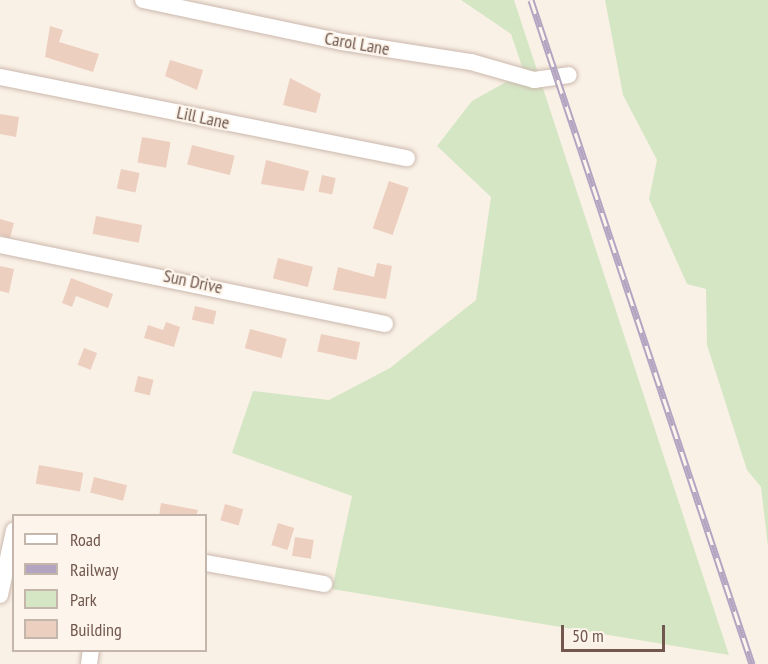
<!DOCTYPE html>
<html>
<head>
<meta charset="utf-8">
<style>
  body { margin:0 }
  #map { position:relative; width:768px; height:664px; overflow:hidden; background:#faf1e6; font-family:"PT Sans Narrow",sans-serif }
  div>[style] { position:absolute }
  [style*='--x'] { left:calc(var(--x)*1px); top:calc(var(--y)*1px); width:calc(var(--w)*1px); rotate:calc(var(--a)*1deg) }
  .green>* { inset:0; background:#d5e6c5 }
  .building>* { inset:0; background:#edcfc0; transform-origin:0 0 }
  .roads { filter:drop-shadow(0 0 2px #cbb8ad) drop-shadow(0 0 2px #cbb8ad) }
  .minor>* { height:16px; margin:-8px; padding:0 8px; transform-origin:8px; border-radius:8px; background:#fff }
  .rail>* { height:7px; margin-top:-3.5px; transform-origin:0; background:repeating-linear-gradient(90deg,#fdf5eb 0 14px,#b3a5c2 0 28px); box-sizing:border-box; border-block:2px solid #b3a5c2 }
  span { translate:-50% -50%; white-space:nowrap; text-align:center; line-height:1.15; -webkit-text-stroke:4.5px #fdf5eb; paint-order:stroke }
  .street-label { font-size:18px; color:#71574d }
  .legend { position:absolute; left:12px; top:514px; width:195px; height:138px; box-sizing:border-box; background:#fdf5eb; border:2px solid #c5b6ac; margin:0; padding:8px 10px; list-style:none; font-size:18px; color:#71574d }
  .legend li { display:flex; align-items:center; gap:12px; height:30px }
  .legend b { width:30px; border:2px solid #c5b6ac }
  .scale { position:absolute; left:561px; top:625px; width:104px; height:27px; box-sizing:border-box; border:3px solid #71574d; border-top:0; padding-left:8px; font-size:18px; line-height:21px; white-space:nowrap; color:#71574d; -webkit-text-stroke:4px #fdf5eb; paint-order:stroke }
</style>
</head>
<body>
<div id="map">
  <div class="green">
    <i style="clip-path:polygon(461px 0,514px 0,729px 655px,332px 589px,352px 496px,232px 453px,253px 391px,329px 400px,390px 368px,476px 300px,491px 197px,437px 146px,472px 101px,524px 72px,511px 34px)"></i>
    <i style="clip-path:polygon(605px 0,768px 0,768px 547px,761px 487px,747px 470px,707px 345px,706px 289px,687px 284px,649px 199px,657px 160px,623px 95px)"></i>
  </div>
  <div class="building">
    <i style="clip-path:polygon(50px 26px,63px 30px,59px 42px,99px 54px,93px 72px,45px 57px)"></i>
    <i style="clip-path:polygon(170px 60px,203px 70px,197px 90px,165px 76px)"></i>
    <i style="clip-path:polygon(290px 78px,321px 94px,316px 113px,283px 105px)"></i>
    <i style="clip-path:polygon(0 114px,19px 117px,16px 137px,0 134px)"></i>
    <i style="left:142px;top:137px;width:29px;height:26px;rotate:10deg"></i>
    <i style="left:192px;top:145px;width:44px;height:20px;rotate:14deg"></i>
    <i style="clip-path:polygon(266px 160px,309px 171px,304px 191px,261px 184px)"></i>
    <i style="left:121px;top:169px;width:19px;height:20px;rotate:12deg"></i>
    <i style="left:322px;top:175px;width:14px;height:17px;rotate:12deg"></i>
    <i style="left:389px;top:181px;width:21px;height:50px;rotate:19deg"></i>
    <i style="left:96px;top:216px;width:47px;height:18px;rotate:11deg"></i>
    <i style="clip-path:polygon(0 219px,14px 223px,10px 238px,0 235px)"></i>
    <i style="left:278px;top:258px;width:36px;height:21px;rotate:14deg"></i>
    <i style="clip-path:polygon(377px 263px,392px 266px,386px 299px,333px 290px,338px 267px,374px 277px)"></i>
    <i style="clip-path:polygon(0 266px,14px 269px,9px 293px,0 291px)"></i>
    <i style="clip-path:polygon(71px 278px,113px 294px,108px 308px,76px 296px,72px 307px,62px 303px)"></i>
    <i style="left:195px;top:306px;width:22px;height:14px;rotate:13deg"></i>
    <i style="clip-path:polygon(166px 322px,180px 327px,174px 347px,144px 338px,148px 325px,163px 330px)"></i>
    <i style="left:250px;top:329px;width:38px;height:20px;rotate:15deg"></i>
    <i style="left:321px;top:334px;width:40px;height:18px;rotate:12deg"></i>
    <i style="left:84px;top:348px;width:14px;height:18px;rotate:21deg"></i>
    <i style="left:138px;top:376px;width:16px;height:16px;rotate:14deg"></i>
    <i style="left:39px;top:465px;width:45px;height:19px;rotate:10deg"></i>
    <i style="left:94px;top:477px;width:34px;height:16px;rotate:14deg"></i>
    <i style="clip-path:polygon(161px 503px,198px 510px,196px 516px,159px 516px)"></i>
    <i style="left:225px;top:504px;width:19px;height:17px;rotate:16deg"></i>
    <i style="left:278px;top:523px;width:17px;height:23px;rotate:17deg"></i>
    <i style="left:295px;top:537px;width:19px;height:19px;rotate:9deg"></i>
  </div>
  <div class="roads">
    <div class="minor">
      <i style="--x:143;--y:0;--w:203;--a:11.9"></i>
      <i style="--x:342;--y:42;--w:131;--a:8.8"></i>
      <i style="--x:471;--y:62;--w:66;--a:15.9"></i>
      <i style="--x:534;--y:80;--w:35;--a:-8"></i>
      <i style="--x:0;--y:77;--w:415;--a:11.3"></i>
      <i style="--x:0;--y:245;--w:393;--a:11.6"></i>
      <i style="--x:206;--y:563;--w:120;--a:10.1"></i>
      <i style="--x:0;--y:595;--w:66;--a:-77.8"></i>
      <i style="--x:89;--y:664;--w:14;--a:-82"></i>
    </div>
  </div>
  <div class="rail">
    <i style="--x:531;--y:0;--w:700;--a:71.59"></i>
  </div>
  <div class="street-label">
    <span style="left:357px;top:44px;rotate:10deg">Carol Lane</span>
    <span style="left:203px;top:118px;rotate:12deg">Lill Lane</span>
    <span style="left:193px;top:282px;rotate:12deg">Sun Drive</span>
  </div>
  <ul class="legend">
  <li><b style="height:8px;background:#fff"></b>Road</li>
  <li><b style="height:8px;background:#b3a5c2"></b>Railway</li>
  <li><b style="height:16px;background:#d5e6c5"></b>Park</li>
  <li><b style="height:16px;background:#edcfc0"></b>Building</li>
  </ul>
  <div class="scale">50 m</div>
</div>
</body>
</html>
